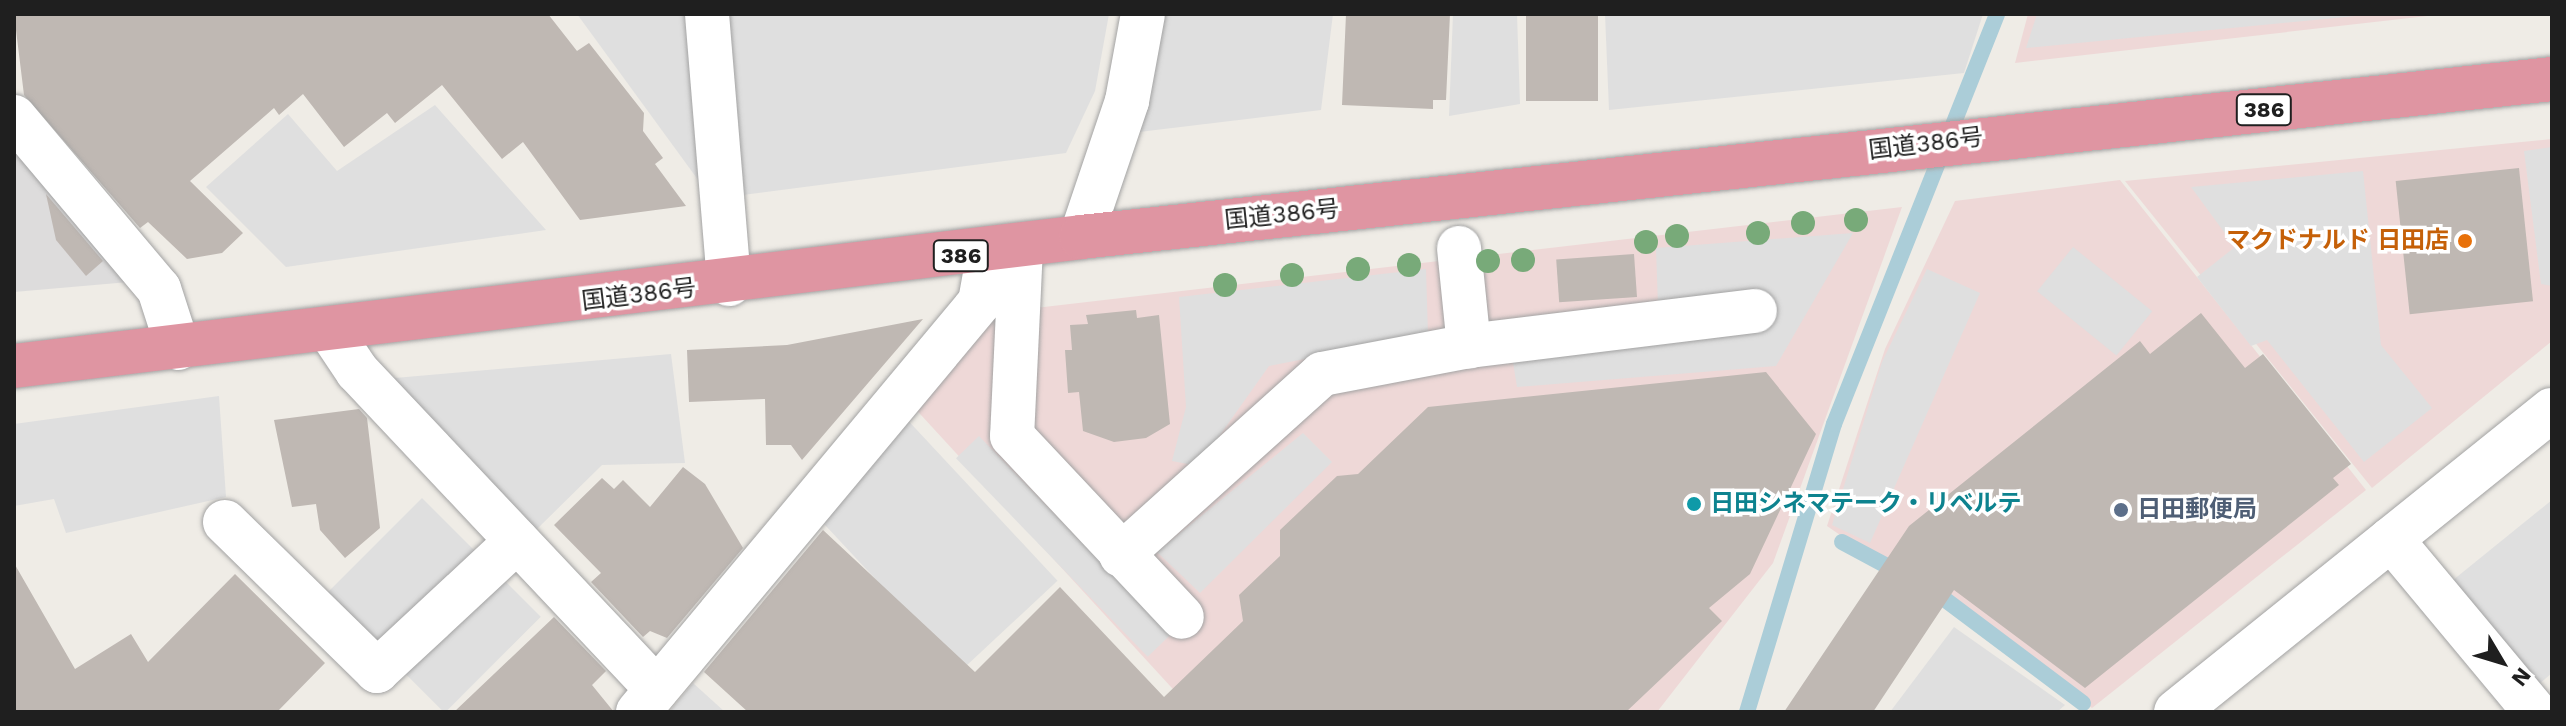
<!DOCTYPE html>
<html>
<head>
<meta charset="utf-8">
<style>
  body { margin:0 }
  #map { position:relative; width:2566px; height:726px; overflow:hidden; background:#efece6; font-family:"Work Sans","Noto Sans JP",sans-serif }
  div>[style] { position:absolute }
  [style*='--x'] { left:calc(var(--x)*1px); top:calc(var(--y)*1px); width:calc(var(--w)*1px); rotate:calc(var(--a)*1deg) }
  .residential>* { inset:0; background:#dddcdc }
  .commercial>* { inset:0; background:#eed8d7 }
  .parking>* { inset:0; background:#dfdfdf; transform-origin:0 0 }
  .stream>* { height:16px; margin:-8px; padding:0 8px; transform-origin:8px; border-radius:8px; background:#abcdd8 }
  .building>* { inset:0; background:#bfb8b3; transform-origin:0 0 }
  .roads { filter:drop-shadow(0 0 2px #a3a3a3) drop-shadow(0 0 2px #a3a3a3) }
  .minor>* { height:44px; margin:-22px; padding:0 22px; transform-origin:22px; border-radius:22px; background:#fff }
  .highway>* { height:44px; margin:-22px; padding:0 22px; transform-origin:22px; border-radius:22px; background:#df95a2 }
  .trees>* { width:24px; height:24px; margin:-12px; border-radius:50%; background:#78aa79 }
  .dots>* { width:22px; height:22px; translate:-50% -50%; box-sizing:border-box; border:4px solid #fff; border-radius:50% }
  span { translate:-50% -50%; white-space:nowrap; text-align:center; line-height:1.15; -webkit-text-stroke:7px #fff; paint-order:stroke }
  .shield-label span { padding:2px 6px; background:#fff; border:2px solid; border-radius:6px; -webkit-text-stroke-width:0 }
  .shield-label { font-size:22px; color:#1f1f1f; font-weight:700 }
  .street-label { font-size:24px; color:#1f1f1f }
  .food-label { font-size:24px; color:#c56008; font-weight:700 }
  .right { translate:-100% -50%; text-align:right }
  .culture-label { font-size:24px; color:#0d838f; font-weight:700 }
  .left { translate:0 -50%; text-align:left }
  .service-label { font-size:24px; color:#4e5e75; font-weight:700 }
  .frame { position:absolute; inset:0; border:16px solid #1f1f1f; pointer-events:none }
  .north { position:absolute; left:2462px; top:622px; width:80px; height:80px; -webkit-text-stroke:6px #fff; paint-order:stroke; rotate:128deg; font-size:22px; font-weight:700; line-height:32px; text-align:center; color:#1f1f1f }
  .north::after { content:''; display:block; margin:auto; width:28px; height:36px; background:#1f1f1f; clip-path:polygon(50% 0,100% 100%,50% 72%,0 100%) }
</style>
</head>
<body>
<div id="map">
  <div class="residential">
    <i style="clip-path:polygon(14px 147px,129px 282px,14px 292px)"></i>
  </div>
  <div class="commercial">
    <i style="clip-path:polygon(2028px 14px,2445px 14px,2015px 63px)"></i>
    <i style="clip-path:polygon(2552px 139px,2552px 341px,2372px 488px,2125px 181px)"></i>
    <i style="clip-path:polygon(2120px 180px,2366px 490px,2092px 708px,1827px 526px,1885px 349px,1955px 201px)"></i>
    <i style="clip-path:polygon(1902px 207px,1773px 563px,1657px 712px,1194px 712px,910px 403px,993px 313px)"></i>
  </div>
  <div class="parking">
    <i style="clip-path:polygon(577px 14px,1109px 14px,1095px 91px,1066px 153px,712px 199px)"></i>
    <i style="clip-path:polygon(1161px 14px,1333px 14px,1321px 110px,1139px 132px)"></i>
    <i style="clip-path:polygon(1453px 14px,1517px 14px,1520px 104px,1449px 116px)"></i>
    <i style="clip-path:polygon(1605px 14px,1983px 14px,1964px 73px,1609px 110px)"></i>
    <i style="clip-path:polygon(2037px 14px,2376px 14px,2026px 48px)"></i>
    <i style="clip-path:polygon(435px 105px,546px 230px,286px 267px,206px 187px,288px 114px,337px 171px)"></i>
    <i style="clip-path:polygon(2552px 147px,2552px 286px,2541px 284px,2524px 151px)"></i>
    <i style="clip-path:polygon(2363px 171px,2381px 345px,2432px 408px,2364px 462px,2267px 340px,2251px 346px,2197px 277px,2235px 247px,2191px 187px)"></i>
    <i style="clip-path:polygon(1853px 233px,1776px 366px,1517px 387px,1507px 326px,1658px 306px,1656px 248px)"></i>
    <i style="left:2073px;top:247px;width:102px;height:57px;rotate:39deg"></i>
    <i style="clip-path:polygon(1426px 269px,1428px 335px,1269px 366px,1198px 466px,1172px 461px,1186px 407px,1179px 297px)"></i>
    <i style="clip-path:polygon(1927px 269px,1980px 293px,1870px 543px,1832px 525px,1882px 362px)"></i>
    <i style="clip-path:polygon(671px 354px,685px 463px,602px 465px,536px 530px,383px 379px)"></i>
    <i style="clip-path:polygon(219px 396px,226px 497px,66px 533px,54px 499px,14px 506px,14px 424px)"></i>
    <i style="left:902px;top:414px;width:228px;height:132px;rotate:47deg"></i>
    <i style="clip-path:polygon(1303px 433px,1332px 462px,1200px 593px,1157px 552px)"></i>
    <i style="left:979px;top:436px;width:276px;height:32px;rotate:46deg"></i>
    <i style="left:422px;top:498px;width:168px;height:136px;rotate:45deg"></i>
    <i style="clip-path:polygon(2552px 500px,2552px 673px,2530px 692px,2442px 589px)"></i>
    <i style="clip-path:polygon(1954px 627px,2065px 705px,2057px 712px,1890px 712px)"></i>
    <i style="clip-path:polygon(693px 683px,725px 712px,669px 712px)"></i>
  </div>
  <div class="stream">
    <i style="--x:1842;--y:542;--w:66;--a:28.1"></i>
    <i style="--x:1931;--y:589;--w:190;--a:36.9"></i>
    <i style="--x:1747;--y:712;--w:301;--a:-73.2"></i>
    <i style="--x:1834;--y:424;--w:441;--a:-68.3"></i>
  </div>
  <div class="building">
    <i style="clip-path:polygon(14px 14px,548px 14px,577px 51px,589px 43px,644px 113px,643px 131px,663px 158px,655px 164px,686px 206px,580px 220px,523px 142px,502px 159px,442px 85px,395px 123px,387px 113px,344px 147px,303px 94px,279px 115px,274px 108px,190px 181px,243px 233px,222px 253px,187px 259px,148px 222px,140px 228px,24px 95px)"></i>
    <i style="clip-path:polygon(1346px 14px,1450px 14px,1446px 100px,1433px 100px,1433px 109px,1342px 105px)"></i>
    <i style="left:1526px;top:14px;width:72px;height:87px"></i>
    <i style="left:2519px;top:168px;width:134px;height:124px;rotate:84deg"></i>
    <i style="clip-path:polygon(46px 194px,103px 261px,86px 276px,56px 240px)"></i>
    <i style="left:1634px;top:254px;width:43px;height:78px;rotate:86deg"></i>
    <i style="clip-path:polygon(1136px 310px,1137px 318px,1159px 315px,1170px 424px,1146px 438px,1114px 442px,1083px 431px,1079px 392px,1068px 393px,1065px 350px,1072px 350px,1070px 325px,1088px 324px,1086px 315px)"></i>
    <i style="clip-path:polygon(2201px 313px,2245px 368px,2263px 354px,2351px 464px,2333px 478px,2339px 485px,2085px 688px,1954px 590px,1873px 712px,1784px 712px,1909px 526px,2140px 341px,2150px 354px)"></i>
    <i style="clip-path:polygon(923px 319px,802px 460px,791px 445px,766px 445px,765px 399px,689px 402px,687px 350px,787px 345px)"></i>
    <i style="clip-path:polygon(1766px 372px,1816px 434px,1750px 574px,1709px 608px,1722px 621px,1626px 712px,748px 712px,704px 672px,823px 530px,975px 672px,1060px 587px,1164px 697px,1243px 621px,1239px 595px,1280px 556px,1280px 530px,1337px 476px,1358px 474px,1428px 407px)"></i>
    <i style="clip-path:polygon(359px 409px,367px 418px,380px 528px,345px 558px,320px 530px,316px 504px,292px 507px,274px 420px)"></i>
    <i style="clip-path:polygon(683px 467px,705px 484px,743px 548px,667px 638px,650px 631px,643px 637px,591px 582px,601px 573px,554px 525px,602px 478px,614px 489px,623px 480px,650px 507px)"></i>
    <i style="clip-path:polygon(14px 563px,75px 669px,131px 634px,148px 662px,235px 574px,325px 663px,277px 712px,14px 712px)"></i>
    <i style="clip-path:polygon(554px 617px,606px 671px,592px 685px,614px 712px,454px 712px)"></i>
  </div>
  <div class="roads">
    <div class="minor">
      <i style="--x:707;--y:14;--w:271;--a:85.3"></i>
      <i style="--x:14;--y:117;--w:225;--a:49.9"></i>
      <i style="--x:159;--y:289;--w:62;--a:72.1"></i>
      <i style="--x:1081;--y:237;--w:144;--a:-71.3"></i>
      <i style="--x:1127;--y:101;--w:88;--a:-79.6"></i>
      <i style="--x:1021;--y:247;--w:189;--a:92.7"></i>
      <i style="--x:1012;--y:436;--w:248;--a:46.8"></i>
      <i style="--x:1459;--y:248;--w:99;--a:84.2"></i>
      <i style="--x:1469;--y:346;--w:288;--a:-7"></i>
      <i style="--x:331;--y:332;--w:47;--a:56.3"></i>
      <i style="--x:357;--y:371;--w:437;--a:46.7"></i>
      <i style="--x:225;--y:522;--w:213;--a:44.4"></i>
      <i style="--x:377;--y:671;--w:191;--a:-42.9"></i>
      <i style="--x:2391;--y:539;--w:225;--a:50.2"></i>
      <i style="--x:1121;--y:555;--w:270;--a:-42"></i>
      <i style="--x:1322;--y:374;--w:150;--a:-10.8"></i>
      <i style="--x:638;--y:712;--w:534;--a:-50.17"></i>
      <i style="--x:980;--y:302;--w:51;--a:-79.8"></i>
      <i style="--x:2176;--y:712;--w:482;--a:-38.8"></i>
    </div>
    <div class="highway">
      <i style="--x:14;--y:366;--w:1075;--a:-6.89"></i>
      <i style="--x:1081;--y:237;--w:1479;--a:-6.13"></i>
    </div>
  </div>
  <div class="trees">
    <i style="left:1856px;top:220px"></i>
    <i style="left:1803px;top:223px"></i>
    <i style="left:1758px;top:233px"></i>
    <i style="left:1677px;top:236px"></i>
    <i style="left:1646px;top:242px"></i>
    <i style="left:1523px;top:260px"></i>
    <i style="left:1488px;top:261px"></i>
    <i style="left:1409px;top:265px"></i>
    <i style="left:1358px;top:269px"></i>
    <i style="left:1292px;top:275px"></i>
    <i style="left:1225px;top:285px"></i>
  </div>
  <div class="dots">
    <i style="left:2465px;top:241px;background:#e8710a"></i>
    <i style="left:1694px;top:504px;background:#0f9aa8"></i>
    <i style="left:2121px;top:510px;background:#5c6f8a"></i>
  </div>
  <div class="shield-label">
    <span style="left:2264px;top:110px">386</span>
    <span style="left:961px;top:256px">386</span>
  </div>
  <div class="street-label">
    <span style="left:1926px;top:144px;rotate:-7deg">国道386号</span>
    <span style="left:1282px;top:215px;rotate:-6deg">国道386号</span>
    <span style="left:639px;top:295px;rotate:-7deg">国道386号</span>
  </div>
  <div class="food-label">
    <span class="right" style="left:2449px;top:241px">マクドナルド 日田店</span>
  </div>
  <div class="culture-label">
    <span class="left" style="left:1710px;top:504px">日田シネマテーク・リベルテ</span>
  </div>
  <div class="service-label">
    <span class="left" style="left:2137px;top:510px">日田郵便局</span>
  </div>
  <div class="frame"></div>
  <div class="north">N</div>
</div>
</body>
</html>
